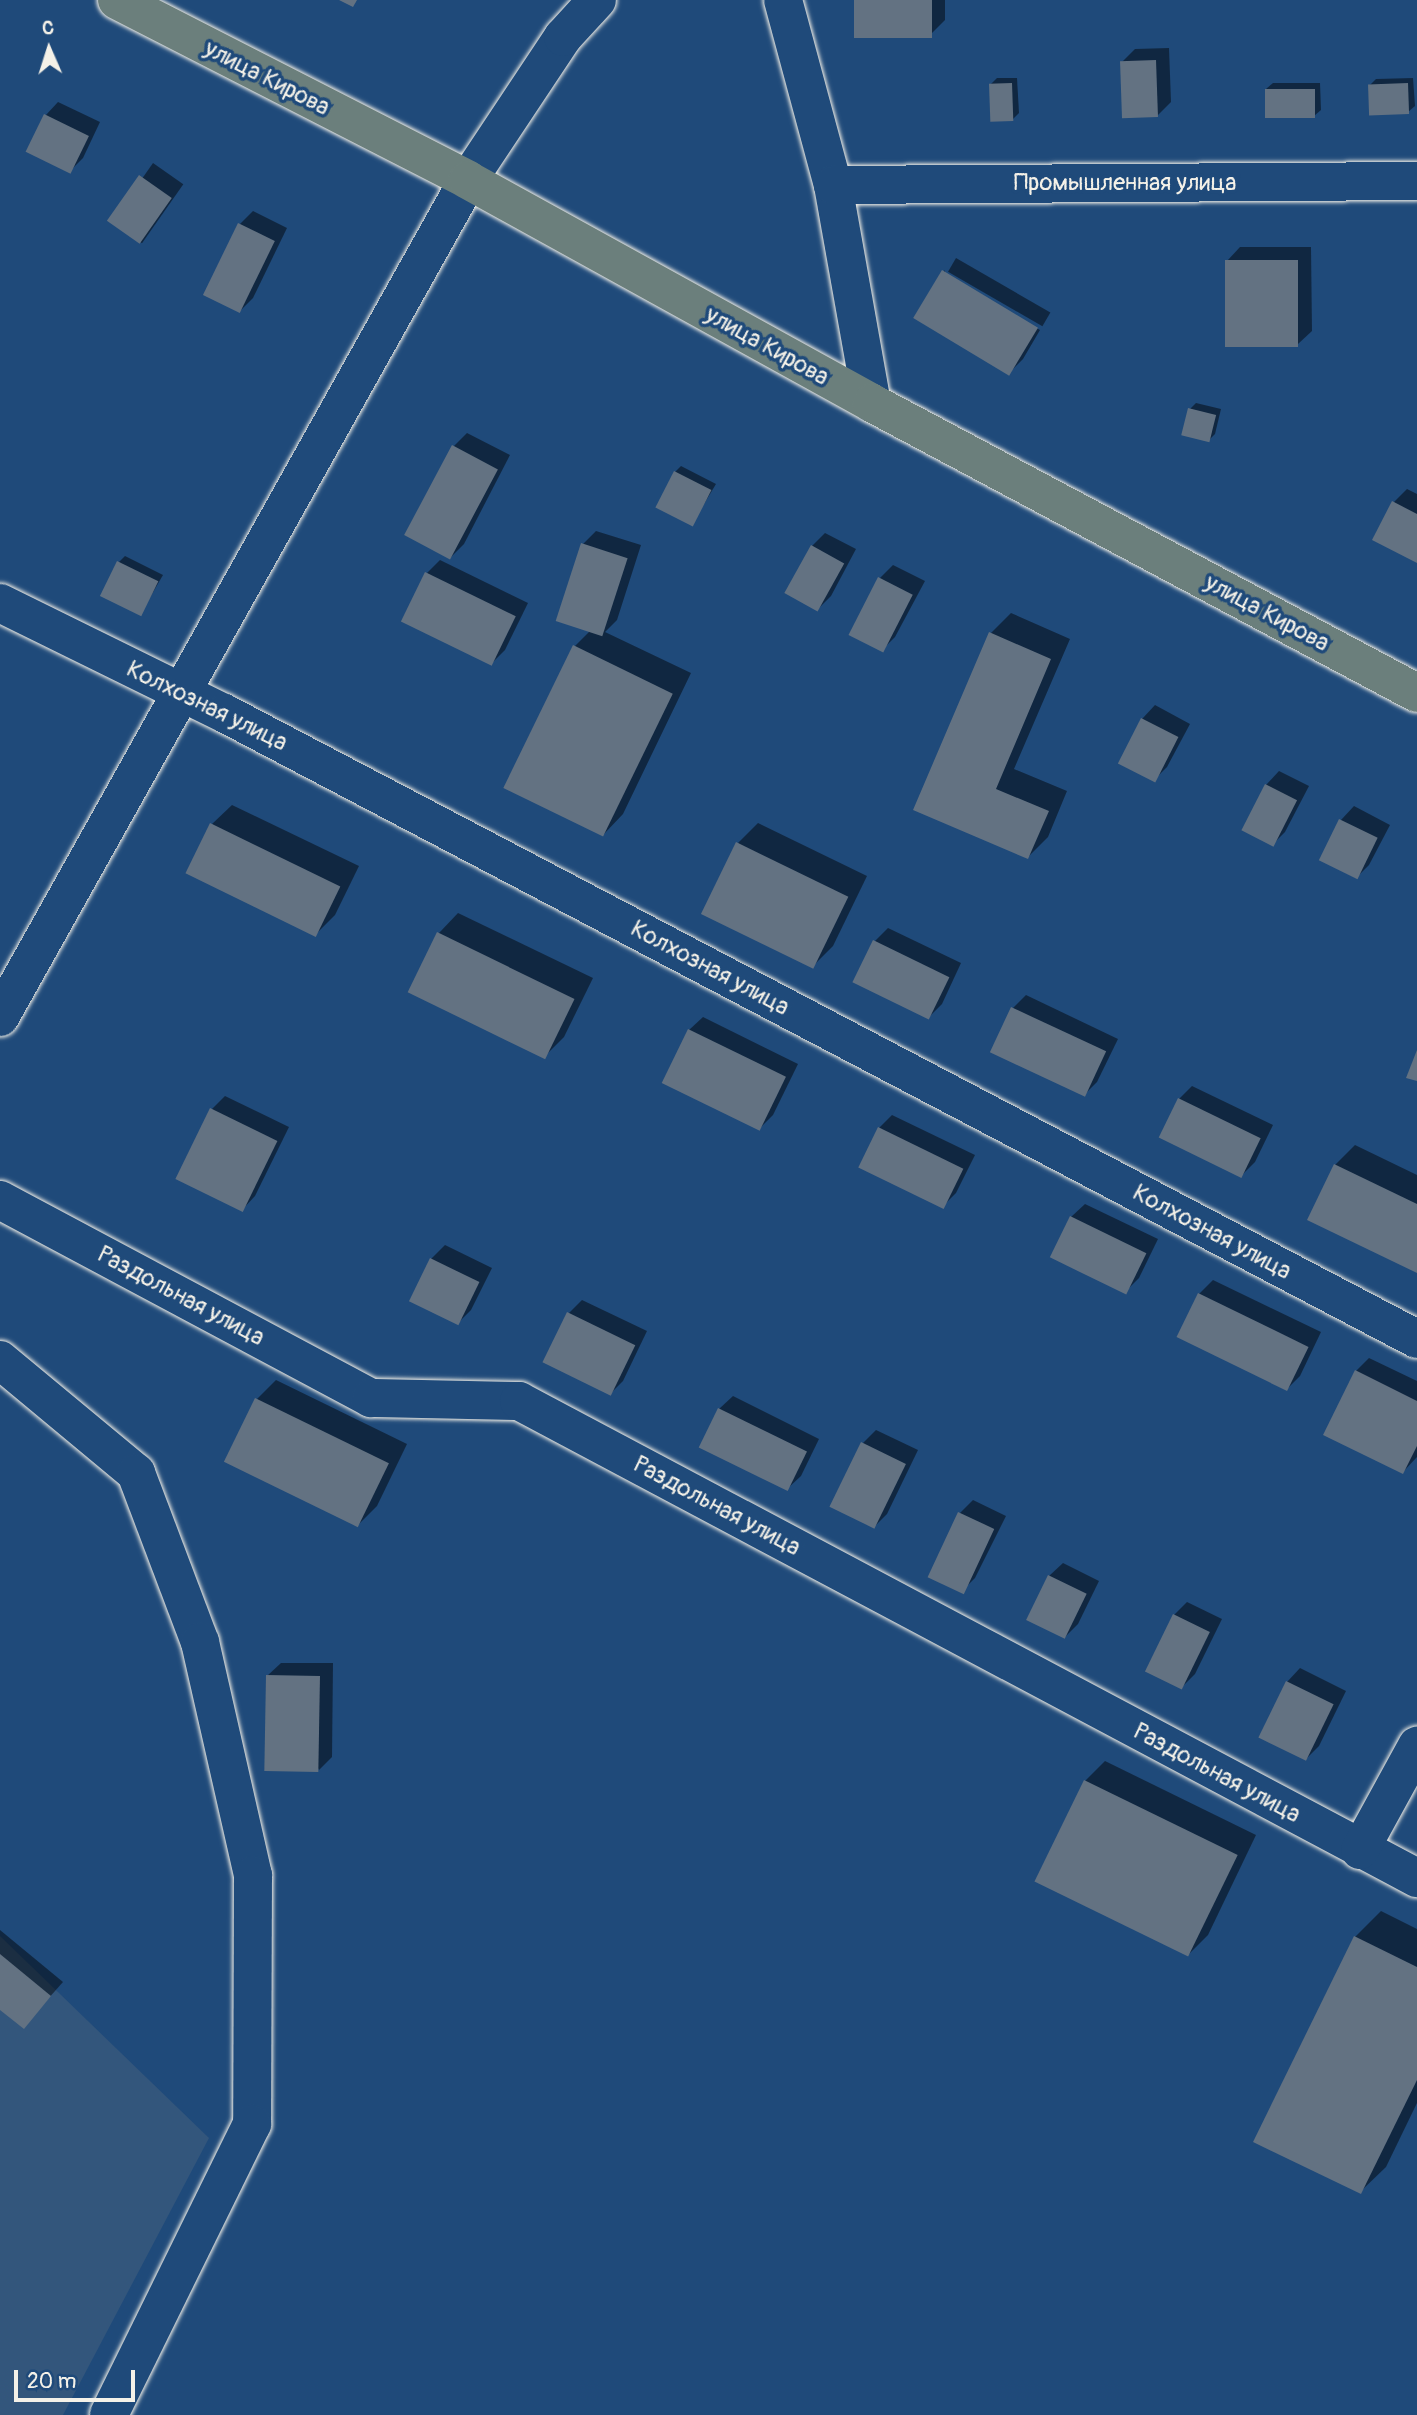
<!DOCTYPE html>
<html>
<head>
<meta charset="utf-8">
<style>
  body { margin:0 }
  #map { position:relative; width:1417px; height:2415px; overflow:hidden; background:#1f4a7a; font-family:Pangolin,sans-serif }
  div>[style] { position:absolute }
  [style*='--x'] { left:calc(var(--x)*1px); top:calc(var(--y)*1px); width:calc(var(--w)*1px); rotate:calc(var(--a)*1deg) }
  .built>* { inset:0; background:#33567c }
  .shadow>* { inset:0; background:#0007; transform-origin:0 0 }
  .building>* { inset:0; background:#637282; transform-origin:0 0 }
  .roads { filter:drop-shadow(0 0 2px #f4f1e8) drop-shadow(0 0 2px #f4f1e8) }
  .minor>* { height:38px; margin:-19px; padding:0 19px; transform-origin:19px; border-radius:19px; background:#1f4a7a }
  .major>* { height:38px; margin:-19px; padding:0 19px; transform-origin:19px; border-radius:19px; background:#6b7f7c }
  span { translate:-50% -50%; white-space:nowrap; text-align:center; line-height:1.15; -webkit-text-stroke:7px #1f4a7a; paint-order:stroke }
  .street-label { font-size:24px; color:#f4f1e8 }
  .north { position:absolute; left:14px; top:14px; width:70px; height:70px; -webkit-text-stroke:5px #1f4a7a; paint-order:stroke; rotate:357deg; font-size:19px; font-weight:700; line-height:28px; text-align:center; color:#f4f1e8 }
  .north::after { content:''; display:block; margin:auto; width:24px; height:32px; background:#f4f1e8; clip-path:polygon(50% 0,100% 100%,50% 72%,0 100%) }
  .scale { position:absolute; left:14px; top:2370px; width:121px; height:32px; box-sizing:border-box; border:4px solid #f4f1e8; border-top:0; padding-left:9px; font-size:21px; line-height:24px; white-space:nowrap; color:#f4f1e8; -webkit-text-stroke:5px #1f4a7a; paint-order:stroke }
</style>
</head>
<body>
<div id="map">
  <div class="built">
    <i style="clip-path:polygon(0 1936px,209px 2138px,63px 2415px,0 2415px)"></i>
  </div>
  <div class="shadow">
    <i style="clip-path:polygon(855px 0,945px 0,945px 20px,932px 33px)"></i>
    <i style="clip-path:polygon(1169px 48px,1171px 102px,1158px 115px,1122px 62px,1135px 49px)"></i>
    <i style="clip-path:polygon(997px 78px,1017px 78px,1019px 113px,1012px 120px,991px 84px)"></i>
    <i style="clip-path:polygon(1413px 78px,1415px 106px,1408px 112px,1370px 85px,1376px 79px)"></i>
    <i style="clip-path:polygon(1273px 83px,1320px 83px,1321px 110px,1314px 116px,1266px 89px)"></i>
    <i style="clip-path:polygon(58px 102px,100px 122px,83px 158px,70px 171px,45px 116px)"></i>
    <i style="left:153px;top:163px;width:37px;height:72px;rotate:35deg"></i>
    <i style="clip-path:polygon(253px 211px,287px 228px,253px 298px,240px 311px,240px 224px)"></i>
    <i style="clip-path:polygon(1240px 247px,1311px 247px,1312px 331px,1298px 344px,1227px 261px)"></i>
    <i style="left:956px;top:258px;width:109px;height:16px;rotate:30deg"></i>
    <i style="clip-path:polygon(945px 270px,945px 274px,1040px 330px,1023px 359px,1010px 372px,916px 317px)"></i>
    <i style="clip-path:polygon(1196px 403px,1221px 409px,1215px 434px,1209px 440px,1190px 409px)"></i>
    <i style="clip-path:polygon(467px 433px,510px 455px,464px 544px,450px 558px,407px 535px,454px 446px)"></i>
    <i style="clip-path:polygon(681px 466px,716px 484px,692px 524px,675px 472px)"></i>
    <i style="clip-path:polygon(1407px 489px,1417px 494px,1417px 561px,1394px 502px)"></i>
    <i style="clip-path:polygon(596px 531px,641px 545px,617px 620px,605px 632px,691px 673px,623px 814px,604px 834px,575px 646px,591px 630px,583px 544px)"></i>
    <i style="clip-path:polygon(825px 533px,856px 549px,831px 596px,818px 609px,812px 546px)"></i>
    <i style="clip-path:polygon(125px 556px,163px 575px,141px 613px,119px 562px)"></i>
    <i style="clip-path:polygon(440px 560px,528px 603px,505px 650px,492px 663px,427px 573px)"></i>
    <i style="clip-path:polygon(893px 565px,925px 581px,895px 637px,882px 650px,880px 578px)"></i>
    <i style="clip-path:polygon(1011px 613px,1070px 639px,1014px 769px,1067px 791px,1048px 837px,1028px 857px,916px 809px,991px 633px)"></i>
    <i style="clip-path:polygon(1155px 705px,1190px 724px,1167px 767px,1154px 780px,1142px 719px)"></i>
    <i style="clip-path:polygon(1279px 771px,1309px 786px,1285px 832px,1272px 845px,1266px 785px)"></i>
    <i style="clip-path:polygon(232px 805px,359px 866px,335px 915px,315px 935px,212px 824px)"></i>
    <i style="clip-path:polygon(1354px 806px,1390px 825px,1369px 865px,1356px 878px,1320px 859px,1341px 820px)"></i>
    <i style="clip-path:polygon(758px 823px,867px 876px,833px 946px,813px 966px,738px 843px)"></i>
    <i style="clip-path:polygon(458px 913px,593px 978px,564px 1037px,544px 1057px,410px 991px,439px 933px)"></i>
    <i style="clip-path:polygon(888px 928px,961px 963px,942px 1004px,929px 1017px,875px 941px)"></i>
    <i style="clip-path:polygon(1026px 995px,1118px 1039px,1097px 1082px,1084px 1095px,1013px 1008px)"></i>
    <i style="clip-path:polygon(703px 1017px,798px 1064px,773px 1115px,760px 1128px,689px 1030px)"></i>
    <i style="clip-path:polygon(1192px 1086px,1273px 1125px,1255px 1162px,1242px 1175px,1179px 1099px)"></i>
    <i style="clip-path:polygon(225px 1096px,289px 1127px,255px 1196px,242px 1210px,212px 1109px)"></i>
    <i style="clip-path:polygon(892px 1115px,975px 1155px,956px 1193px,943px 1206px,879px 1128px)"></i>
    <i style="clip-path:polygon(1355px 1145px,1417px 1175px,1417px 1271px,1335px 1165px)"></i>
    <i style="clip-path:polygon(1085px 1204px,1158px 1239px,1139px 1278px,1126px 1291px,1071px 1217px)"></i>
    <i style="clip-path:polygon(445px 1245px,492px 1268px,471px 1310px,458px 1323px,411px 1300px,431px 1259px)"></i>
    <i style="clip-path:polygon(1213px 1280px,1321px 1332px,1300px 1376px,1287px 1389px,1179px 1336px,1199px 1294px)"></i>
    <i style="clip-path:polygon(582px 1300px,647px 1331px,623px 1381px,610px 1394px,569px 1313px)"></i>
    <i style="clip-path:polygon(1369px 1358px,1417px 1381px,1417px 1457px,1403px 1472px,1356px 1371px)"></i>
    <i style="clip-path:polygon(276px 1380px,407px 1444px,377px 1506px,357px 1526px,257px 1399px)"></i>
    <i style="clip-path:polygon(733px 1396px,819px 1439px,801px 1476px,787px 1489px,719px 1409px)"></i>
    <i style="clip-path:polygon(876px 1430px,918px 1450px,887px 1514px,873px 1528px,863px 1443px)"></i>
    <i style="clip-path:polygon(973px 1500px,1006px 1516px,975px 1578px,962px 1591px,960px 1513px)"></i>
    <i style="clip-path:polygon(1063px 1563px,1099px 1581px,1078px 1624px,1065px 1637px,1049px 1576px)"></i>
    <i style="clip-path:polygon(1187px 1602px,1222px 1619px,1195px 1674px,1182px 1687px,1174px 1615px)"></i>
    <i style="clip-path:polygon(281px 1663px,333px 1663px,332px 1757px,319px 1770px,267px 1676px)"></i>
    <i style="clip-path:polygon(1300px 1668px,1346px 1691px,1319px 1746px,1306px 1759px,1287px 1682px)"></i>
    <i style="clip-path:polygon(1105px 1761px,1256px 1835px,1208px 1935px,1188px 1955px,1085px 1781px)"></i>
    <i style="clip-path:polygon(1381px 1911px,1417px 1929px,1417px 2103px,1386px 2167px,1360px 2192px,1255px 2141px,1355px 1937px)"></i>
    <i style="clip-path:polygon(0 1930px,63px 1982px,23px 2027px,0 2008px)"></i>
  </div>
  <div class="building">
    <i style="clip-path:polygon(339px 0,357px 0,353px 7px)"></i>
    <i style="left:854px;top:0;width:78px;height:38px"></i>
    <i style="left:1156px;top:60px;width:57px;height:36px;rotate:88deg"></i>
    <i style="left:1012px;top:83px;width:38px;height:23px;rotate:88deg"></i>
    <i style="left:1408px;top:83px;width:31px;height:40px;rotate:88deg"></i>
    <i style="left:1265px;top:89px;width:50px;height:29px"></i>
    <i style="left:44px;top:114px;width:50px;height:42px;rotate:26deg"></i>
    <i style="left:139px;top:175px;width:40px;height:56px;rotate:35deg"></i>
    <i style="left:238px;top:223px;width:41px;height:80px;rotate:26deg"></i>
    <i style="left:1225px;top:260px;width:73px;height:87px"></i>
    <i style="left:942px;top:270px;width:112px;height:56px;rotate:31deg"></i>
    <i style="left:1188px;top:408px;width:29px;height:28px;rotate:14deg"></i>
    <i style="left:452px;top:445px;width:52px;height:102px;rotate:28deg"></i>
    <i style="left:674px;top:471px;width:42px;height:41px;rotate:27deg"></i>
    <i style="clip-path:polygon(1392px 501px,1417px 514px,1417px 563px,1372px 540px)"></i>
    <i style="left:581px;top:543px;width:49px;height:82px;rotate:18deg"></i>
    <i style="left:811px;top:545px;width:38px;height:55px;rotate:29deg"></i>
    <i style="left:117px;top:561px;width:46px;height:39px;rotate:26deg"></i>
    <i style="left:425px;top:572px;width:101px;height:55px;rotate:26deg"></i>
    <i style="left:878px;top:577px;width:39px;height:65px;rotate:27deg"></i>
    <i style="clip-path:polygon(989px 632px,1051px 659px,996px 789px,1049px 811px,1028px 859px,913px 810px)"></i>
    <i style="left:573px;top:645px;width:111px;height:159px;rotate:26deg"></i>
    <i style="left:1141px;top:718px;width:42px;height:51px;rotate:27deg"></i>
    <i style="left:1265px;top:784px;width:36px;height:52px;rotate:27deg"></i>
    <i style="left:1339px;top:819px;width:43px;height:46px;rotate:26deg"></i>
    <i style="left:210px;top:823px;width:145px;height:56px;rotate:26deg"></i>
    <i style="left:736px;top:842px;width:125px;height:80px;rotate:26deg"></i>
    <i style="left:437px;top:932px;width:153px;height:67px;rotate:26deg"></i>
    <i style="left:873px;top:940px;width:85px;height:47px;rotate:26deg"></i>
    <i style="left:1011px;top:1007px;width:105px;height:50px;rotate:25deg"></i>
    <i style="left:688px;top:1029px;width:109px;height:60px;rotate:26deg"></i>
    <i style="clip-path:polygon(1417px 1050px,1417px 1081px,1406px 1078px)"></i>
    <i style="left:1178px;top:1098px;width:92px;height:44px;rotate:26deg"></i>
    <i style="left:210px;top:1108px;width:75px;height:79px;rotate:26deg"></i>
    <i style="left:878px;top:1127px;width:95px;height:45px;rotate:26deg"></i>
    <i style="clip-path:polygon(1334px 1164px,1417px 1204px,1417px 1273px,1307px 1220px)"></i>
    <i style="left:1070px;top:1216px;width:85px;height:46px;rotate:26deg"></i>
    <i style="left:430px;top:1258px;width:55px;height:48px;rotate:26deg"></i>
    <i style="left:1198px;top:1293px;width:123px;height:49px;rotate:26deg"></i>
    <i style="left:567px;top:1312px;width:76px;height:56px;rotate:26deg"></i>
    <i style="clip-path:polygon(1355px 1370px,1417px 1401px,1417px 1446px,1403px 1474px,1323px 1435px)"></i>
    <i style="left:255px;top:1398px;width:149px;height:71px;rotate:26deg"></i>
    <i style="left:718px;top:1408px;width:99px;height:44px;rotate:26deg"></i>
    <i style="left:861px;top:1442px;width:50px;height:72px;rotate:26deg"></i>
    <i style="left:958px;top:1512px;width:40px;height:72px;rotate:25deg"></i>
    <i style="left:1048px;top:1575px;width:43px;height:50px;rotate:26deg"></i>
    <i style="left:1173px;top:1614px;width:41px;height:64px;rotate:26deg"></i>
    <i style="left:266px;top:1675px;width:54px;height:96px;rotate:1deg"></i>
    <i style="left:1286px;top:1681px;width:53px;height:63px;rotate:26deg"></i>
    <i style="left:1084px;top:1780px;width:171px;height:113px;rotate:26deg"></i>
    <i style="clip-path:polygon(1354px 1936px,1417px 1967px,1417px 2080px,1361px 2194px,1253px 2142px)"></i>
    <i style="clip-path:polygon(0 1954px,51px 1996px,24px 2029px,0 2010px)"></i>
  </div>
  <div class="roads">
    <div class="minor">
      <i style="--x:783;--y:0;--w:192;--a:74.9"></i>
      <i style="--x:833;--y:185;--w:221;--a:79.9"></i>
      <i style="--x:833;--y:185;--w:584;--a:-0.39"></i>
      <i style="--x:0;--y:603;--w:250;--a:26.2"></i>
      <i style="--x:224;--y:713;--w:1347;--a:27.69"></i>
      <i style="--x:0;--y:1017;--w:959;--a:-60.79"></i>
      <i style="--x:468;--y:180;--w:172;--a:-56.4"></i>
      <i style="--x:563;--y:37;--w:50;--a:-47.4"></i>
      <i style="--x:0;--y:1200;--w:421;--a:28.1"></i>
      <i style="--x:371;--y:1398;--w:148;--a:1.2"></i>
      <i style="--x:519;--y:1401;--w:1017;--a:27.98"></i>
      <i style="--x:0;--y:1360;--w:177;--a:39.7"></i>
      <i style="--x:136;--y:1473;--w:181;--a:69.3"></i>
      <i style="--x:200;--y:1642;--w:239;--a:77.2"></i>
      <i style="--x:253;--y:1875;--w:249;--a:90.2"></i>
      <i style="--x:252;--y:2124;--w:324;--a:116.2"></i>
      <i style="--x:1360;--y:1850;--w:119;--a:-61.3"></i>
    </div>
    <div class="major">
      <i style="--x:117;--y:0;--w:394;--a:27.1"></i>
      <i style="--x:468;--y:180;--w:461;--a:28.9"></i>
      <i style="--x:872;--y:403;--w:617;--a:28.02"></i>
    </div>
  </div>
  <div class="street-label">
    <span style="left:267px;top:78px;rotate:27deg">улица Кирова</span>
    <span style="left:1125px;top:183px">Промышленная улица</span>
    <span style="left:767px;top:346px;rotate:29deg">улица Кирова</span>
    <span style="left:1267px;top:613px;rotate:28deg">улица Кирова</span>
    <span style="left:207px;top:706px;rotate:26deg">Колхозная улица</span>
    <span style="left:710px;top:968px;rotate:28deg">Колхозная улица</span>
    <span style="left:1212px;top:1232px;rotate:28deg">Колхозная улица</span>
    <span style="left:181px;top:1296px;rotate:28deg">Раздольная улица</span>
    <span style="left:717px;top:1506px;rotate:28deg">Раздольная улица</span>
    <span style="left:1217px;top:1773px;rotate:28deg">Раздольная улица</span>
  </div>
  <div class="north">С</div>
  <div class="scale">20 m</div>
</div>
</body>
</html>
